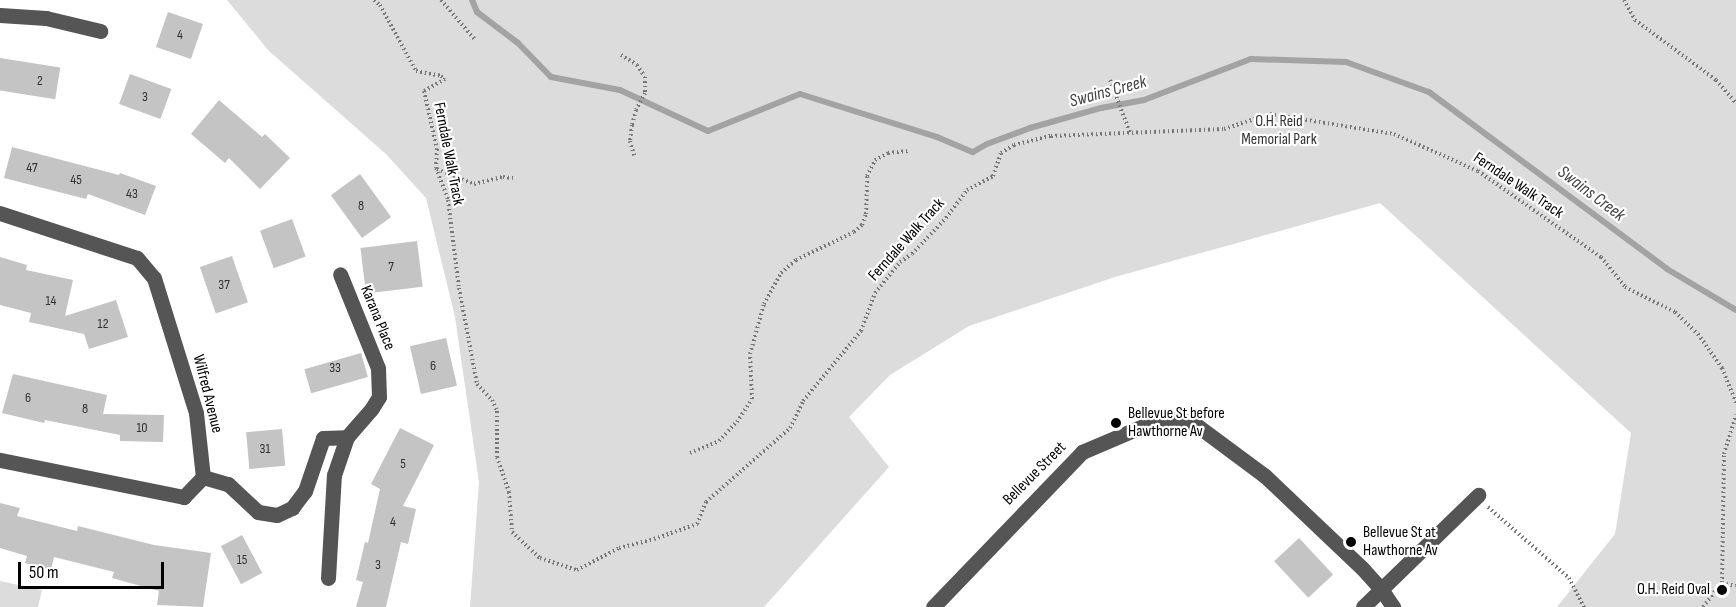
<!DOCTYPE html>
<html>
<head>
<meta charset="utf-8">
<style>
  body { margin:0 }
  #map { position:relative; width:1736px; height:607px; overflow:hidden; background:#fff; font-family:"Sofia Sans Condensed",sans-serif }
  div>[style] { position:absolute }
  [style*='--x'] { left:calc(var(--x)*1px); top:calc(var(--y)*1px); width:calc(var(--w)*1px); rotate:calc(var(--a)*1deg) }
  .green>* { inset:0; background:#dcdcdc }
  .stream>* { height:6px; margin:-3px; padding:0 3px; transform-origin:3px; border-radius:3px; background:#a3a3a3 }
  .building>* { inset:0; background:#c4c4c4; transform-origin:0 0 }
  .path>* { height:4px; margin-top:-2px; transform-origin:0; background:repeating-linear-gradient(90deg,#777 0 1.5px,transparent 0 4.5px) }
  .minor>* { height:15px; margin:-7.5px; padding:0 7.5px; transform-origin:7.5px; border-radius:7.5px; background:#555 }
  .dots>* { width:16px; height:16px; translate:-50% -50%; box-sizing:border-box; border:3px solid #fff; border-radius:50% }
  span { translate:-50% -50%; white-space:nowrap; text-align:center; line-height:1.15; -webkit-text-stroke:4.5px #fff; paint-order:stroke }
  .number-label { font-size:14px; color:#313131 }
  .number-label span { -webkit-text-stroke-width:0 }
  .park-label { font-size:16px; color:#333 }
  .street-label { font-size:16px; color:#000 }
  .poi-label { font-size:16px; color:#000 }
  .left { translate:0 -50%; text-align:left }
  .right { translate:-100% -50%; text-align:right }
  .water-label { font-size:18px; color:#444; font-style:italic }
  .scale { position:absolute; left:18px; top:562px; width:146px; height:27px; box-sizing:border-box; border:3px solid #000; border-top:0; padding-left:8px; font-size:18px; line-height:21px; white-space:nowrap; color:#000; -webkit-text-stroke:4px #fff; paint-order:stroke }
</style>
</head>
<body>
<div id="map">
  <div class="green">
    <i style="clip-path:polygon(227px 0,1736px 0,1736px 607px,1557px 607px,1615px 534px,1631px 433px,1380px 203px,1115px 277px,969px 326px,890px 375px,849px 417px,889px 467px,764px 607px,470px 607px,479px 482px,455px 317px,426px 198px,386px 154px,269px 51px)"></i>
    <i style="clip-path:polygon(0 581px,42px 590px,38px 607px,0 607px)"></i>
  </div>
  <div class="stream">
    <i style="--x:472;--y:0;--w:13;--a:67"></i>
    <i style="--x:477;--y:12;--w:51;--a:37.1"></i>
    <i style="--x:518;--y:43;--w:47;--a:45.9"></i>
    <i style="--x:551;--y:77;--w:70;--a:10.7"></i>
    <i style="--x:620;--y:90;--w:97;--a:25"></i>
    <i style="--x:708;--y:131;--w:99;--a:-21.9"></i>
    <i style="--x:800;--y:94;--w:144;--a:17.4"></i>
    <i style="--x:937;--y:137;--w:39;--a:23"></i>
    <i style="--x:973;--y:152;--w:16;--a:-30"></i>
    <i style="--x:987;--y:144;--w:46;--a:-20.4"></i>
    <i style="--x:1030;--y:128;--w:74;--a:-15.7"></i>
    <i style="--x:1101;--y:108;--w:44;--a:-10.5"></i>
    <i style="--x:1144;--y:100;--w:115;--a:-21"></i>
    <i style="--x:1251;--y:59;--w:95;--a:1.8"></i>
    <i style="--x:1346;--y:62;--w:88;--a:19.9"></i>
    <i style="--x:1429;--y:92;--w:297;--a:36.6"></i>
    <i style="--x:1667;--y:269;--w:80;--a:30.7"></i>
  </div>
  <div class="building">
    <i style="left:168px;top:12px;width:37px;height:37px;rotate:19deg"></i>
    <i style="left:0;top:58px;width:61px;height:32px;rotate:9deg"></i>
    <i style="left:130px;top:74px;width:44px;height:32px;rotate:20deg"></i>
    <i style="clip-path:polygon(219px 100px,262px 137px,265px 134px,290px 158px,260px 189px,229px 158px,225px 163px,191px 134px)"></i>
    <i style="clip-path:polygon(12px 147px,119px 175px,120px 173px,156px 186px,145px 215px,88px 194px,86px 199px,4px 178px)"></i>
    <i style="left:360px;top:174px;width:53px;height:36px;rotate:54deg"></i>
    <i style="left:292px;top:219px;width:40px;height:34px;rotate:70deg"></i>
    <i style="left:417px;top:241px;width:46px;height:57px;rotate:83deg"></i>
    <i style="left:232px;top:256px;width:49px;height:34px;rotate:71deg"></i>
    <i style="clip-path:polygon(0 257px,27px 265px,26px 270px,73px 280px,65px 316px,116px 300px,128px 337px,89px 349px,84px 334px,29px 322px,31px 313px,0 305px)"></i>
    <i style="left:446px;top:338px;width:49px;height:37px;rotate:77deg"></i>
    <i style="left:361px;top:353px;width:25px;height:59px;rotate:74deg"></i>
    <i style="clip-path:polygon(13px 374px,107px 395px,103px 414px,164px 415px,163px 442px,120px 441px,120px 435px,45px 420px,44px 423px,2px 413px)"></i>
    <i style="clip-path:polygon(400px 428px,434px 445px,403px 506px,416px 509px,408px 544px,401px 542px,386px 607px,356px 607px,363px 582px,356px 580px,365px 542px,368px 543px,380px 489px,371px 484px)"></i>
    <i style="left:282px;top:429px;width:37px;height:36px;rotate:85deg"></i>
    <i style="clip-path:polygon(0 503px,20px 508px,17px 516px,77px 531px,78px 526px,154px 545px,211px 553px,203px 607px,157px 605px,159px 591px,112px 578px,114px 572px,54px 557px,51px 570px,25px 563px,27px 556px,0 548px)"></i>
    <i style="left:242px;top:535px;width:43px;height:24px;rotate:62deg"></i>
    <i style="left:1299px;top:538px;width:50px;height:34px;rotate:47deg"></i>
  </div>
  <div class="path">
    <i style="--x:374;--y:0;--w:8;--a:40"></i>
    <i style="--x:380;--y:5;--w:75;--a:61.4"></i>
    <i style="--x:416;--y:71;--w:25;--a:11"></i>
    <i style="--x:441;--y:76;--w:5;--a:37"></i>
    <i style="--x:445;--y:79;--w:24;--a:150"></i>
    <i style="--x:424;--y:91;--w:59;--a:77.4"></i>
    <i style="--x:437;--y:149;--w:19;--a:93"></i>
    <i style="--x:436;--y:168;--w:34;--a:69"></i>
    <i style="--x:448;--y:200;--w:89;--a:82.9"></i>
    <i style="--x:459;--y:288;--w:98;--a:79.4"></i>
    <i style="--x:477;--y:384;--w:22;--a:47"></i>
    <i style="--x:492;--y:400;--w:12;--a:66"></i>
    <i style="--x:497;--y:411;--w:46;--a:90"></i>
    <i style="--x:497;--y:457;--w:37;--a:71"></i>
    <i style="--x:509;--y:492;--w:40;--a:85.7"></i>
    <i style="--x:512;--y:532;--w:38;--a:43"></i>
    <i style="--x:540;--y:558;--w:39;--a:18"></i>
    <i style="--x:577;--y:570;--w:47;--a:-27.6"></i>
    <i style="--x:619;--y:548;--w:36;--a:-14"></i>
    <i style="--x:654;--y:539;--w:46;--a:-19.2"></i>
    <i style="--x:697;--y:524;--w:24;--a:-68"></i>
    <i style="--x:706;--y:502;--w:112;--a:-41.4"></i>
    <i style="--x:790;--y:428;--w:30;--a:-64"></i>
    <i style="--x:803;--y:401;--w:91;--a:-50.4"></i>
    <i style="--x:861;--y:331;--w:40;--a:-69.8"></i>
    <i style="--x:875;--y:293;--w:40;--a:-51"></i>
    <i style="--x:900;--y:262;--w:14;--a:-34"></i>
    <i style="--x:912;--y:254;--w:50;--a:-46.6"></i>
    <i style="--x:946;--y:218;--w:35;--a:-53"></i>
    <i style="--x:967;--y:190;--w:30;--a:-28"></i>
    <i style="--x:993;--y:176;--w:24;--a:-71"></i>
    <i style="--x:1001;--y:153;--w:15;--a:-32"></i>
    <i style="--x:1014;--y:145;--w:38;--a:-14"></i>
    <i style="--x:1051;--y:136;--w:173;--a:-2.3"></i>
    <i style="--x:1224;--y:129;--w:48;--a:-18.1"></i>
    <i style="--x:1270;--y:114;--w:126;--a:9.2"></i>
    <i style="--x:1394;--y:134;--w:92;--a:23.8"></i>
    <i style="--x:1478;--y:171;--w:150;--a:35"></i>
    <i style="--x:1601;--y:257;--w:38;--a:51"></i>
    <i style="--x:1625;--y:287;--w:56;--a:26.6"></i>
    <i style="--x:1675;--y:312;--w:32;--a:44"></i>
    <i style="--x:1698;--y:334;--w:42;--a:54.8"></i>
    <i style="--x:1722;--y:368;--w:38;--a:68"></i>
    <i style="--x:441;--y:0;--w:54;--a:49.5"></i>
    <i style="--x:1624;--y:0;--w:23;--a:61"></i>
    <i style="--x:1635;--y:20;--w:101;--a:36.5"></i>
    <i style="--x:1716;--y:80;--w:30;--a:49"></i>
    <i style="--x:621;--y:55;--w:19;--a:32"></i>
    <i style="--x:637;--y:65;--w:14;--a:56"></i>
    <i style="--x:645;--y:77;--w:16;--a:90"></i>
    <i style="--x:645;--y:93;--w:19;--a:118"></i>
    <i style="--x:636;--y:110;--w:16;--a:105"></i>
    <i style="--x:632;--y:125;--w:16;--a:97"></i>
    <i style="--x:630;--y:141;--w:15;--a:74"></i>
    <i style="--x:1110;--y:80;--w:57;--a:69.3"></i>
    <i style="--x:437;--y:169;--w:40;--a:22"></i>
    <i style="--x:474;--y:184;--w:30;--a:-14"></i>
    <i style="--x:503;--y:177;--w:10;--a:6"></i>
    <i style="--x:690;--y:453;--w:31;--a:-22"></i>
    <i style="--x:719;--y:441;--w:26;--a:-47"></i>
    <i style="--x:737;--y:422;--w:27;--a:-57"></i>
    <i style="--x:752;--y:399;--w:45;--a:-92.5"></i>
    <i style="--x:750;--y:354;--w:52;--a:-74.4"></i>
    <i style="--x:764;--y:304;--w:35;--a:-61"></i>
    <i style="--x:781;--y:273;--w:20;--a:-41"></i>
    <i style="--x:796;--y:260;--w:64;--a:-25.8"></i>
    <i style="--x:854;--y:232;--w:11;--a:-41"></i>
    <i style="--x:862;--y:225;--w:12;--a:-70"></i>
    <i style="--x:866;--y:214;--w:38;--a:-88"></i>
    <i style="--x:867;--y:176;--w:18;--a:-63"></i>
    <i style="--x:875;--y:160;--w:15;--a:-28"></i>
    <i style="--x:888;--y:153;--w:20;--a:-6"></i>
    <i style="--x:1488;--y:507;--w:108;--a:41.2"></i>
    <i style="--x:1569;--y:578;--w:33;--a:63"></i>
    <i style="--x:1722;--y:583;--w:129;--a:-89.1"></i>
    <i style="--x:1724;--y:454;--w:41;--a:-72.9"></i>
    <i style="--x:1722;--y:583;--w:14;--a:12"></i>
    <i style="--x:1703;--y:607;--w:31;--a:-52"></i>
  </div>
  <div class="minor">
    <i style="--x:0;--y:15;--w:46;--a:3.7"></i>
    <i style="--x:46;--y:18;--w:56;--a:13.5"></i>
    <i style="--x:0;--y:213;--w:144;--a:18.2"></i>
    <i style="--x:137;--y:258;--w:26;--a:50"></i>
    <i style="--x:154;--y:278;--w:141;--a:72.7"></i>
    <i style="--x:196;--y:413;--w:64;--a:83.8"></i>
    <i style="--x:203;--y:477;--w:28;--a:134"></i>
    <i style="--x:184;--y:497;--w:188;--a:-168.6"></i>
    <i style="--x:203;--y:477;--w:26;--a:16"></i>
    <i style="--x:228;--y:484;--w:41;--a:43"></i>
    <i style="--x:258;--y:512;--w:19;--a:9"></i>
    <i style="--x:277;--y:515;--w:17;--a:-25"></i>
    <i style="--x:292;--y:508;--w:21;--a:-53"></i>
    <i style="--x:305;--y:491;--w:56;--a:-71.2"></i>
    <i style="--x:323;--y:438;--w:24;--a:-2"></i>
    <i style="--x:347;--y:437;--w:38;--a:-49"></i>
    <i style="--x:372;--y:408;--w:13;--a:-58"></i>
    <i style="--x:379;--y:397;--w:29;--a:-92"></i>
    <i style="--x:378;--y:368;--w:101;--a:-112"></i>
    <i style="--x:328;--y:578;--w:103;--a:-86.7"></i>
    <i style="--x:334;--y:475;--w:40;--a:-71.1"></i>
    <i style="--x:933;--y:607;--w:215;--a:-46.1"></i>
    <i style="--x:1082;--y:452;--w:82;--a:-23.1"></i>
    <i style="--x:1157;--y:420;--w:13;--a:-4"></i>
    <i style="--x:1170;--y:419;--w:21;--a:8"></i>
    <i style="--x:1191;--y:422;--w:9;--a:32"></i>
    <i style="--x:1199;--y:427;--w:82;--a:36.6"></i>
    <i style="--x:1265;--y:476;--w:134;--a:43.5"></i>
    <i style="--x:1362;--y:568;--w:28;--a:48"></i>
    <i style="--x:1381;--y:589;--w:22;--a:56"></i>
    <i style="--x:1363;--y:607;--w:161;--a:-44.2"></i>
  </div>
  <div class="dots">
    <i style="left:1116px;top:423px;background:#000"></i>
    <i style="left:1351px;top:542px;background:#000"></i>
    <i style="left:1722px;top:590px;background:#000"></i>
  </div>
  <div class="number-label">
    <span style="left:180px;top:35px">4</span>
    <span style="left:40px;top:81px">2</span>
    <span style="left:145px;top:97px">3</span>
    <span style="left:32px;top:168px">47</span>
    <span style="left:76px;top:180px">45</span>
    <span style="left:132px;top:194px">43</span>
    <span style="left:361px;top:206px">8</span>
    <span style="left:391px;top:267px">7</span>
    <span style="left:224px;top:285px">37</span>
    <span style="left:51px;top:301px">14</span>
    <span style="left:103px;top:324px">12</span>
    <span style="left:433px;top:366px">6</span>
    <span style="left:335px;top:368px">33</span>
    <span style="left:28px;top:398px">6</span>
    <span style="left:85px;top:409px">8</span>
    <span style="left:142px;top:428px">10</span>
    <span style="left:265px;top:449px">31</span>
    <span style="left:403px;top:464px">5</span>
    <span style="left:393px;top:522px">4</span>
    <span style="left:242px;top:560px">15</span>
    <span style="left:378px;top:565px">3</span>
  </div>
  <div class="park-label">
    <span style="left:1279px;top:131px">O.H. Reid<br>Memorial Park</span>
  </div>
  <div class="street-label">
    <span style="left:448px;top:154px;rotate:79deg">Ferndale Walk Track</span>
    <span style="left:1518px;top:186px;rotate:34deg">Ferndale Walk Track</span>
    <span style="left:907px;top:240px;rotate:-48deg">Ferndale Walk Track</span>
    <span style="left:377px;top:318px;rotate:68deg">Karana Place</span>
    <span style="left:207px;top:394px;rotate:76deg">Wilfred Avenue</span>
    <span style="left:1035px;top:474px;rotate:-45deg">Bellevue Street</span>
  </div>
  <div class="poi-label">
    <span class="left" style="left:1128px;top:423px">Bellevue St before<br>Hawthorne Av</span>
    <span class="left" style="left:1363px;top:542px">Bellevue St at<br>Hawthorne Av</span>
    <span class="right" style="left:1710px;top:590px">O.H. Reid Oval</span>
  </div>
  <div class="water-label">
    <span style="left:1108px;top:92px;rotate:-15deg">Swains Creek</span>
    <span style="left:1591px;top:194px;rotate:37deg">Swains Creek</span>
  </div>
  <div class="scale">50 m</div>
</div>
</body>
</html>
